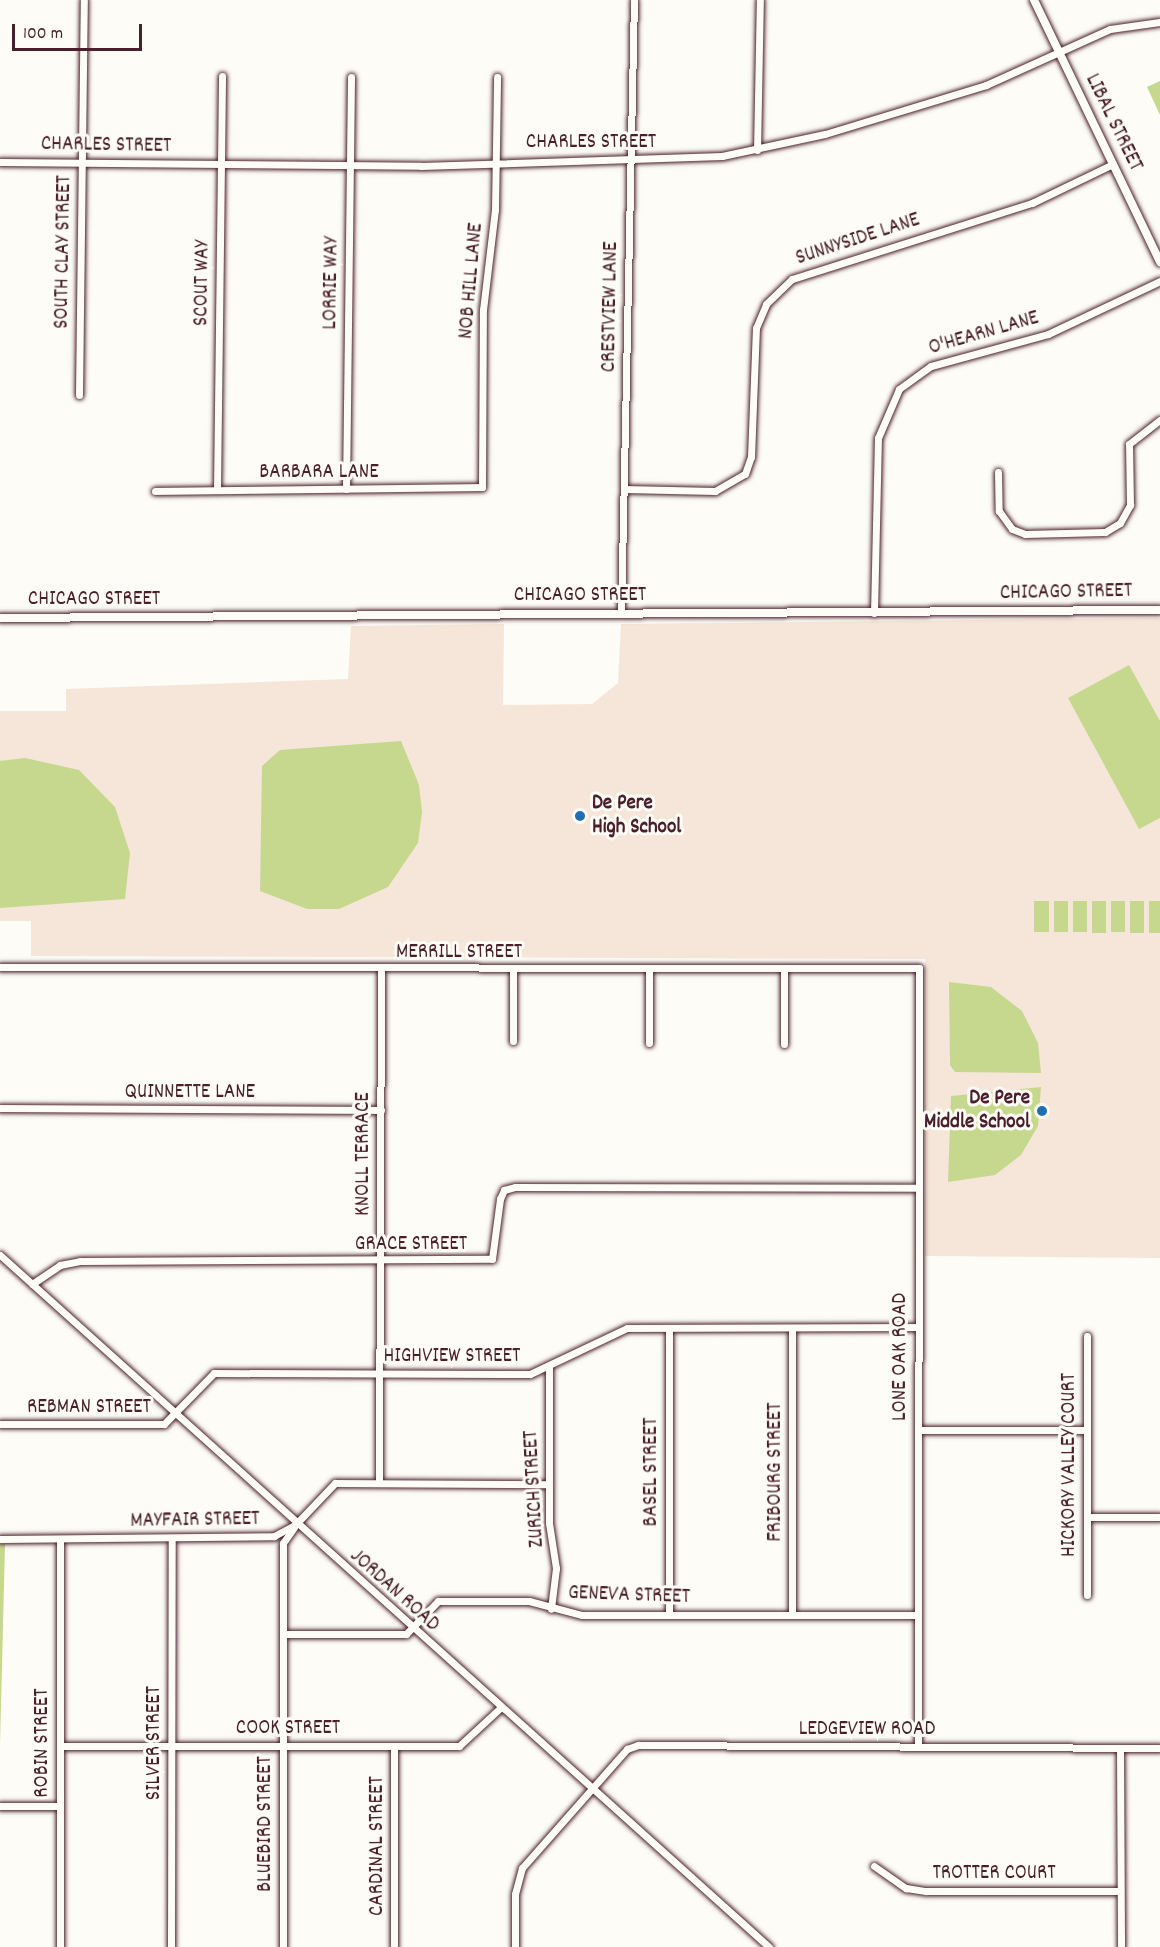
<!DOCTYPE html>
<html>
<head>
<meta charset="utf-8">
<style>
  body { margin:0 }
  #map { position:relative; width:1160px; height:1947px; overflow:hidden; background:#fdfcf7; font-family:Dekko,sans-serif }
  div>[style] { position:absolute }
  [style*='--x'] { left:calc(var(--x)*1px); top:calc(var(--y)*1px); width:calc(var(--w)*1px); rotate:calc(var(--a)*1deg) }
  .built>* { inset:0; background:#f5e6d9 }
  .green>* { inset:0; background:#c6d88d; transform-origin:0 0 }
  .roads { filter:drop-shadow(0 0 2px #4a1f2b) drop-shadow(0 0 2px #4a1f2b) }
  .minor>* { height:7px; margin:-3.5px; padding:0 3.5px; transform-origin:3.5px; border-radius:3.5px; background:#fdfcf7 }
  .tertiary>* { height:8px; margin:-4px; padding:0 4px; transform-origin:4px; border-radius:4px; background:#fdfcf7 }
  .dots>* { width:16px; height:16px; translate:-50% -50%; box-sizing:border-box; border:3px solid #fdfcf7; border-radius:50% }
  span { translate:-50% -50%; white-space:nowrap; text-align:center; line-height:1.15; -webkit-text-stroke:6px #fdfcf7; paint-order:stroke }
  .street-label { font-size:21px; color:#4a1f2b }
  .poi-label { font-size:21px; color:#4a1f2b; font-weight:700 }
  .left { translate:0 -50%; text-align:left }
  .right { translate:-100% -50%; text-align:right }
  .scale { position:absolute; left:12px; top:24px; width:130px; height:27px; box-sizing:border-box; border:3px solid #4a1f2b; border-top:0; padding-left:8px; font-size:18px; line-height:21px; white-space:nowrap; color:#4a1f2b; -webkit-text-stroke:4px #fdfcf7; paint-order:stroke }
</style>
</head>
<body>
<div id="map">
  <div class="built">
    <i style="clip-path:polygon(1160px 618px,1160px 1258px,925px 1256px,925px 959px,31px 956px,31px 921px,0 921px,0 711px,66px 711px,66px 689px,348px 679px,351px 626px,504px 624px,503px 705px,592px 704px,618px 683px,621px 624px)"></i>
  </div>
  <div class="green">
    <i style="clip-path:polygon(1160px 81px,1160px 115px,1147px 87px)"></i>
    <i style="clip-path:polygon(1129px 665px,1160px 721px,1160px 818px,1139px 829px,1068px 698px)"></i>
    <i style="clip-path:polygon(401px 741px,419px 785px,422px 812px,418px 843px,388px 887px,339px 909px,307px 909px,260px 891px,262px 766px,280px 750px)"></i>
    <i style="clip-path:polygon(25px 758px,79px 770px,115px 807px,130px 853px,125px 899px,0 908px,0 761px)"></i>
    <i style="left:1034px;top:901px;width:15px;height:31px"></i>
    <i style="left:1054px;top:901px;width:14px;height:31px"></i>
    <i style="left:1073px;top:901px;width:14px;height:31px"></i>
    <i style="left:1092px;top:901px;width:14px;height:32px"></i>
    <i style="left:1111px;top:901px;width:14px;height:31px"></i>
    <i style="left:1130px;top:901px;width:14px;height:32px"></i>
    <i style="left:1149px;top:901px;width:11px;height:32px"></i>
    <i style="clip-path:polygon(949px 982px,991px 987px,1022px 1011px,1038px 1043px,1041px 1073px,955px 1072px,950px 1065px)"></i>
    <i style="clip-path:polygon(1041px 1087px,1038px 1126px,1021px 1155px,995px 1175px,948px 1182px,951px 1096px)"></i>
    <i style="clip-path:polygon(0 1544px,5px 1544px,0 1744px)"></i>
  </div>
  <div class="roads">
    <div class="minor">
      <i style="--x:757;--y:150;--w:150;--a:-88.9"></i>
      <i style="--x:0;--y:162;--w:421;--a:0.5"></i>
      <i style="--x:421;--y:166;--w:301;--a:-1.9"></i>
      <i style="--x:722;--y:156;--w:105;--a:-12.1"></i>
      <i style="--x:825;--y:134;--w:168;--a:-16.9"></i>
      <i style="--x:986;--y:85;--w:136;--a:-24.3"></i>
      <i style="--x:1110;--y:29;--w:50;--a:-8"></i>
      <i style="--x:79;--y:395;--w:395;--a:-89.3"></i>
      <i style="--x:998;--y:472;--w:39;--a:89"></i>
      <i style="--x:999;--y:511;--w:22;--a:54"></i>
      <i style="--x:1012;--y:529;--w:14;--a:21"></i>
      <i style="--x:1025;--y:534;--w:80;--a:-1.4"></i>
      <i style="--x:1105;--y:532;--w:17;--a:-31"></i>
      <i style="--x:1120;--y:523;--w:21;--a:-61"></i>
      <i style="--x:1130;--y:505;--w:61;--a:-90.9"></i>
      <i style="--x:1129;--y:444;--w:39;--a:-38"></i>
      <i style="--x:346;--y:489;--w:412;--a:-89.3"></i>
      <i style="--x:624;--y:489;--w:91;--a:1.3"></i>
      <i style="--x:715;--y:491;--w:34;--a:-30"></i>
      <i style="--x:745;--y:474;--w:18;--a:-71"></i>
      <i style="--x:751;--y:457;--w:129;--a:-87.8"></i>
      <i style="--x:756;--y:328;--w:26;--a:-67"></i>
      <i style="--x:766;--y:304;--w:36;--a:-44"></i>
      <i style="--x:792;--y:279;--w:252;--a:-17.6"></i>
      <i style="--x:1032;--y:203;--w:90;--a:-25.7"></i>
      <i style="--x:217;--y:490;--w:414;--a:-89.3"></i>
      <i style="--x:155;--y:491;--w:327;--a:-0.7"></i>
      <i style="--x:482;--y:487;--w:177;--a:-89.7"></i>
      <i style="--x:483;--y:310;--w:101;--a:-83.2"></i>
      <i style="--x:495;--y:210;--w:133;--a:-89.1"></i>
      <i style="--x:874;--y:613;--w:175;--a:-88.7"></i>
      <i style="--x:878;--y:438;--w:53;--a:-66.8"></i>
      <i style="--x:899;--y:389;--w:39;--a:-36"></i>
      <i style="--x:931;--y:366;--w:121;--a:-15.3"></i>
      <i style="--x:1048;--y:334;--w:124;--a:-25.3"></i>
      <i style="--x:621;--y:614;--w:614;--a:-88.79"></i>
      <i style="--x:0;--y:967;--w:919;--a:0.06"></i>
      <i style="--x:919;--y:968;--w:779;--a:90.07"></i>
      <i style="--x:513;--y:969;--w:72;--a:90"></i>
      <i style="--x:649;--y:969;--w:74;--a:90"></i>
      <i style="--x:784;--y:969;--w:75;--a:90"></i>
      <i style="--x:0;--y:1108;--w:381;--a:0.3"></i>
      <i style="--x:0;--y:1255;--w:1035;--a:41.98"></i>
      <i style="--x:32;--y:1284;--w:34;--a:-34"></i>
      <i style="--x:60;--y:1265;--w:20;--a:-11"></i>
      <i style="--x:80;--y:1261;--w:412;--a:-0.3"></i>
      <i style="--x:492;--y:1259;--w:61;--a:-82.4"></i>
      <i style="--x:500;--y:1199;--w:10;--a:-66"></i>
      <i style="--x:504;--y:1190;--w:11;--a:-15"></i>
      <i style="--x:515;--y:1187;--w:403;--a:0.1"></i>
      <i style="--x:669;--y:1328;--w:287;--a:90"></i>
      <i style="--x:792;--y:1328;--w:287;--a:90"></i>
      <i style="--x:1087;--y:1336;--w:259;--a:90"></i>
      <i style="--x:549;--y:1368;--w:155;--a:90"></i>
      <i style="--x:549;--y:1523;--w:46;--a:81.2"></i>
      <i style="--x:556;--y:1568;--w:41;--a:97"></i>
      <i style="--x:0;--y:1424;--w:164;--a:0"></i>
      <i style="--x:164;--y:1424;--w:71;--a:-45.6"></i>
      <i style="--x:214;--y:1373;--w:316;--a:0.2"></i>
      <i style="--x:530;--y:1374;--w:107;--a:-25.4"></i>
      <i style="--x:627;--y:1328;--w:291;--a:-0.2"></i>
      <i style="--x:918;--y:1430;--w:169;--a:0"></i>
      <i style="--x:379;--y:1483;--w:514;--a:-89.78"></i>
      <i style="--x:1087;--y:1517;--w:73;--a:0"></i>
      <i style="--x:0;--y:1539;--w:274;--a:-0.6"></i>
      <i style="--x:274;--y:1536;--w:24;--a:-28"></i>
      <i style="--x:295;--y:1525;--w:58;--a:-46.4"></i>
      <i style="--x:335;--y:1483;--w:214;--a:0.3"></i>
      <i style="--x:283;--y:1634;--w:123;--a:0"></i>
      <i style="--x:406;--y:1634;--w:46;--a:-45.9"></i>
      <i style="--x:438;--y:1601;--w:91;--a:0"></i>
      <i style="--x:529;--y:1601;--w:55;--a:14.8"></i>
      <i style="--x:582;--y:1615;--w:336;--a:0"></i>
      <i style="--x:60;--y:1746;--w:399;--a:0"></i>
      <i style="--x:459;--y:1746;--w:56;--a:-42.8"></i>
      <i style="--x:394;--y:1746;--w:201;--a:90"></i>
      <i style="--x:1120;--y:1748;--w:199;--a:89.7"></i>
      <i style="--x:0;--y:1806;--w:60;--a:0"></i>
      <i style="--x:874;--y:1866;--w:39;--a:35"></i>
      <i style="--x:906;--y:1888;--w:20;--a:9"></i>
      <i style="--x:926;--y:1891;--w:194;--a:0"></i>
      <i style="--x:60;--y:1947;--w:408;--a:-90"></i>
      <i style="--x:171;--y:1947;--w:409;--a:-89.9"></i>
      <i style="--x:283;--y:1947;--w:404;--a:-90"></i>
      <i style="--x:283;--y:1543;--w:19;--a:-55"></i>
      <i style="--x:515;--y:1947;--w:53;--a:-90"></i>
      <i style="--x:515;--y:1894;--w:27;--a:-75"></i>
      <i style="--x:522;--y:1868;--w:159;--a:-48.6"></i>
      <i style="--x:627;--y:1749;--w:12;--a:-20"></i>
      <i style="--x:638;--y:1745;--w:522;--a:0.33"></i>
    </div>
    <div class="tertiary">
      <i style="--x:1034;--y:0;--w:291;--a:64.3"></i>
      <i style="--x:0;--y:618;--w:1160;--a:-0.4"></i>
    </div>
  </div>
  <div class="dots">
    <i style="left:580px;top:816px;background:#1f6fb2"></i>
    <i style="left:1042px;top:1111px;background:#1f6fb2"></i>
  </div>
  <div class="street-label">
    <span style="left:1113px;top:123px;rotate:64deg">LIBAL STREET</span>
    <span style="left:591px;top:143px">CHARLES STREET</span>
    <span style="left:106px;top:146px;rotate:1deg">CHARLES STREET</span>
    <span style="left:858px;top:240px;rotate:-18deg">SUNNYSIDE LANE</span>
    <span style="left:64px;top:252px;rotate:-89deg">SOUTH CLAY STREET</span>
    <span style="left:472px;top:281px;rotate:-85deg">NOB HILL LANE</span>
    <span style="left:203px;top:283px;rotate:-89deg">SCOUT WAY</span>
    <span style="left:332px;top:283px;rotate:-89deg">LORRIE WAY</span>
    <span style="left:611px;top:307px;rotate:-89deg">CRESTVIEW LANE</span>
    <span style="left:984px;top:334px;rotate:-16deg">O'HEARN LANE</span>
    <span style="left:319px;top:473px">BARBARA LANE</span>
    <span style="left:1066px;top:593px;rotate:-1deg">CHICAGO STREET</span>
    <span style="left:580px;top:596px">CHICAGO STREET</span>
    <span style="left:94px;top:600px">CHICAGO STREET</span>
    <span style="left:459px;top:953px">MERRILL STREET</span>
    <span style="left:190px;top:1093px">QUINNETTE LANE</span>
    <span style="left:364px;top:1154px;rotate:-90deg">KNOLL TERRACE</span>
    <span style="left:411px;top:1245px">GRACE STREET</span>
    <span style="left:452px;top:1357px">HIGHVIEW STREET</span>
    <span style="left:901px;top:1357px;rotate:-90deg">LONE OAK ROAD</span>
    <span style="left:89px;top:1408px">REBMAN STREET</span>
    <span style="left:1070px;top:1465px;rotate:-90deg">HICKORY VALLEY COURT</span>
    <span style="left:652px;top:1472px;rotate:-90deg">BASEL STREET</span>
    <span style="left:776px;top:1472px;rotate:-90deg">FRIBOURG STREET</span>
    <span style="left:535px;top:1489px;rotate:-93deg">ZURICH STREET</span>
    <span style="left:195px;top:1521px;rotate:-1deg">MAYFAIR STREET</span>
    <span style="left:394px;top:1591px;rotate:42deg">JORDAN ROAD</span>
    <span style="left:629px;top:1596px;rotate:2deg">GENEVA STREET</span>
    <span style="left:288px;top:1729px">COOK STREET</span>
    <span style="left:867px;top:1730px">LEDGEVIEW ROAD</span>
    <span style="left:43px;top:1743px;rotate:-90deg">ROBIN STREET</span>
    <span style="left:155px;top:1743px;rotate:-90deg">SILVER STREET</span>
    <span style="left:266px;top:1824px;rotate:-90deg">BLUEBIRD STREET</span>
    <span style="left:378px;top:1846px;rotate:-90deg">CARDINAL STREET</span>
    <span style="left:994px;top:1874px">TROTTER COURT</span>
  </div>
  <div class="poi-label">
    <span class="left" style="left:592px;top:816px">De Pere<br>High School</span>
    <span class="right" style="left:1030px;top:1111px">De Pere<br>Middle School</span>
  </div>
  <div class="scale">100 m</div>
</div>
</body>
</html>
